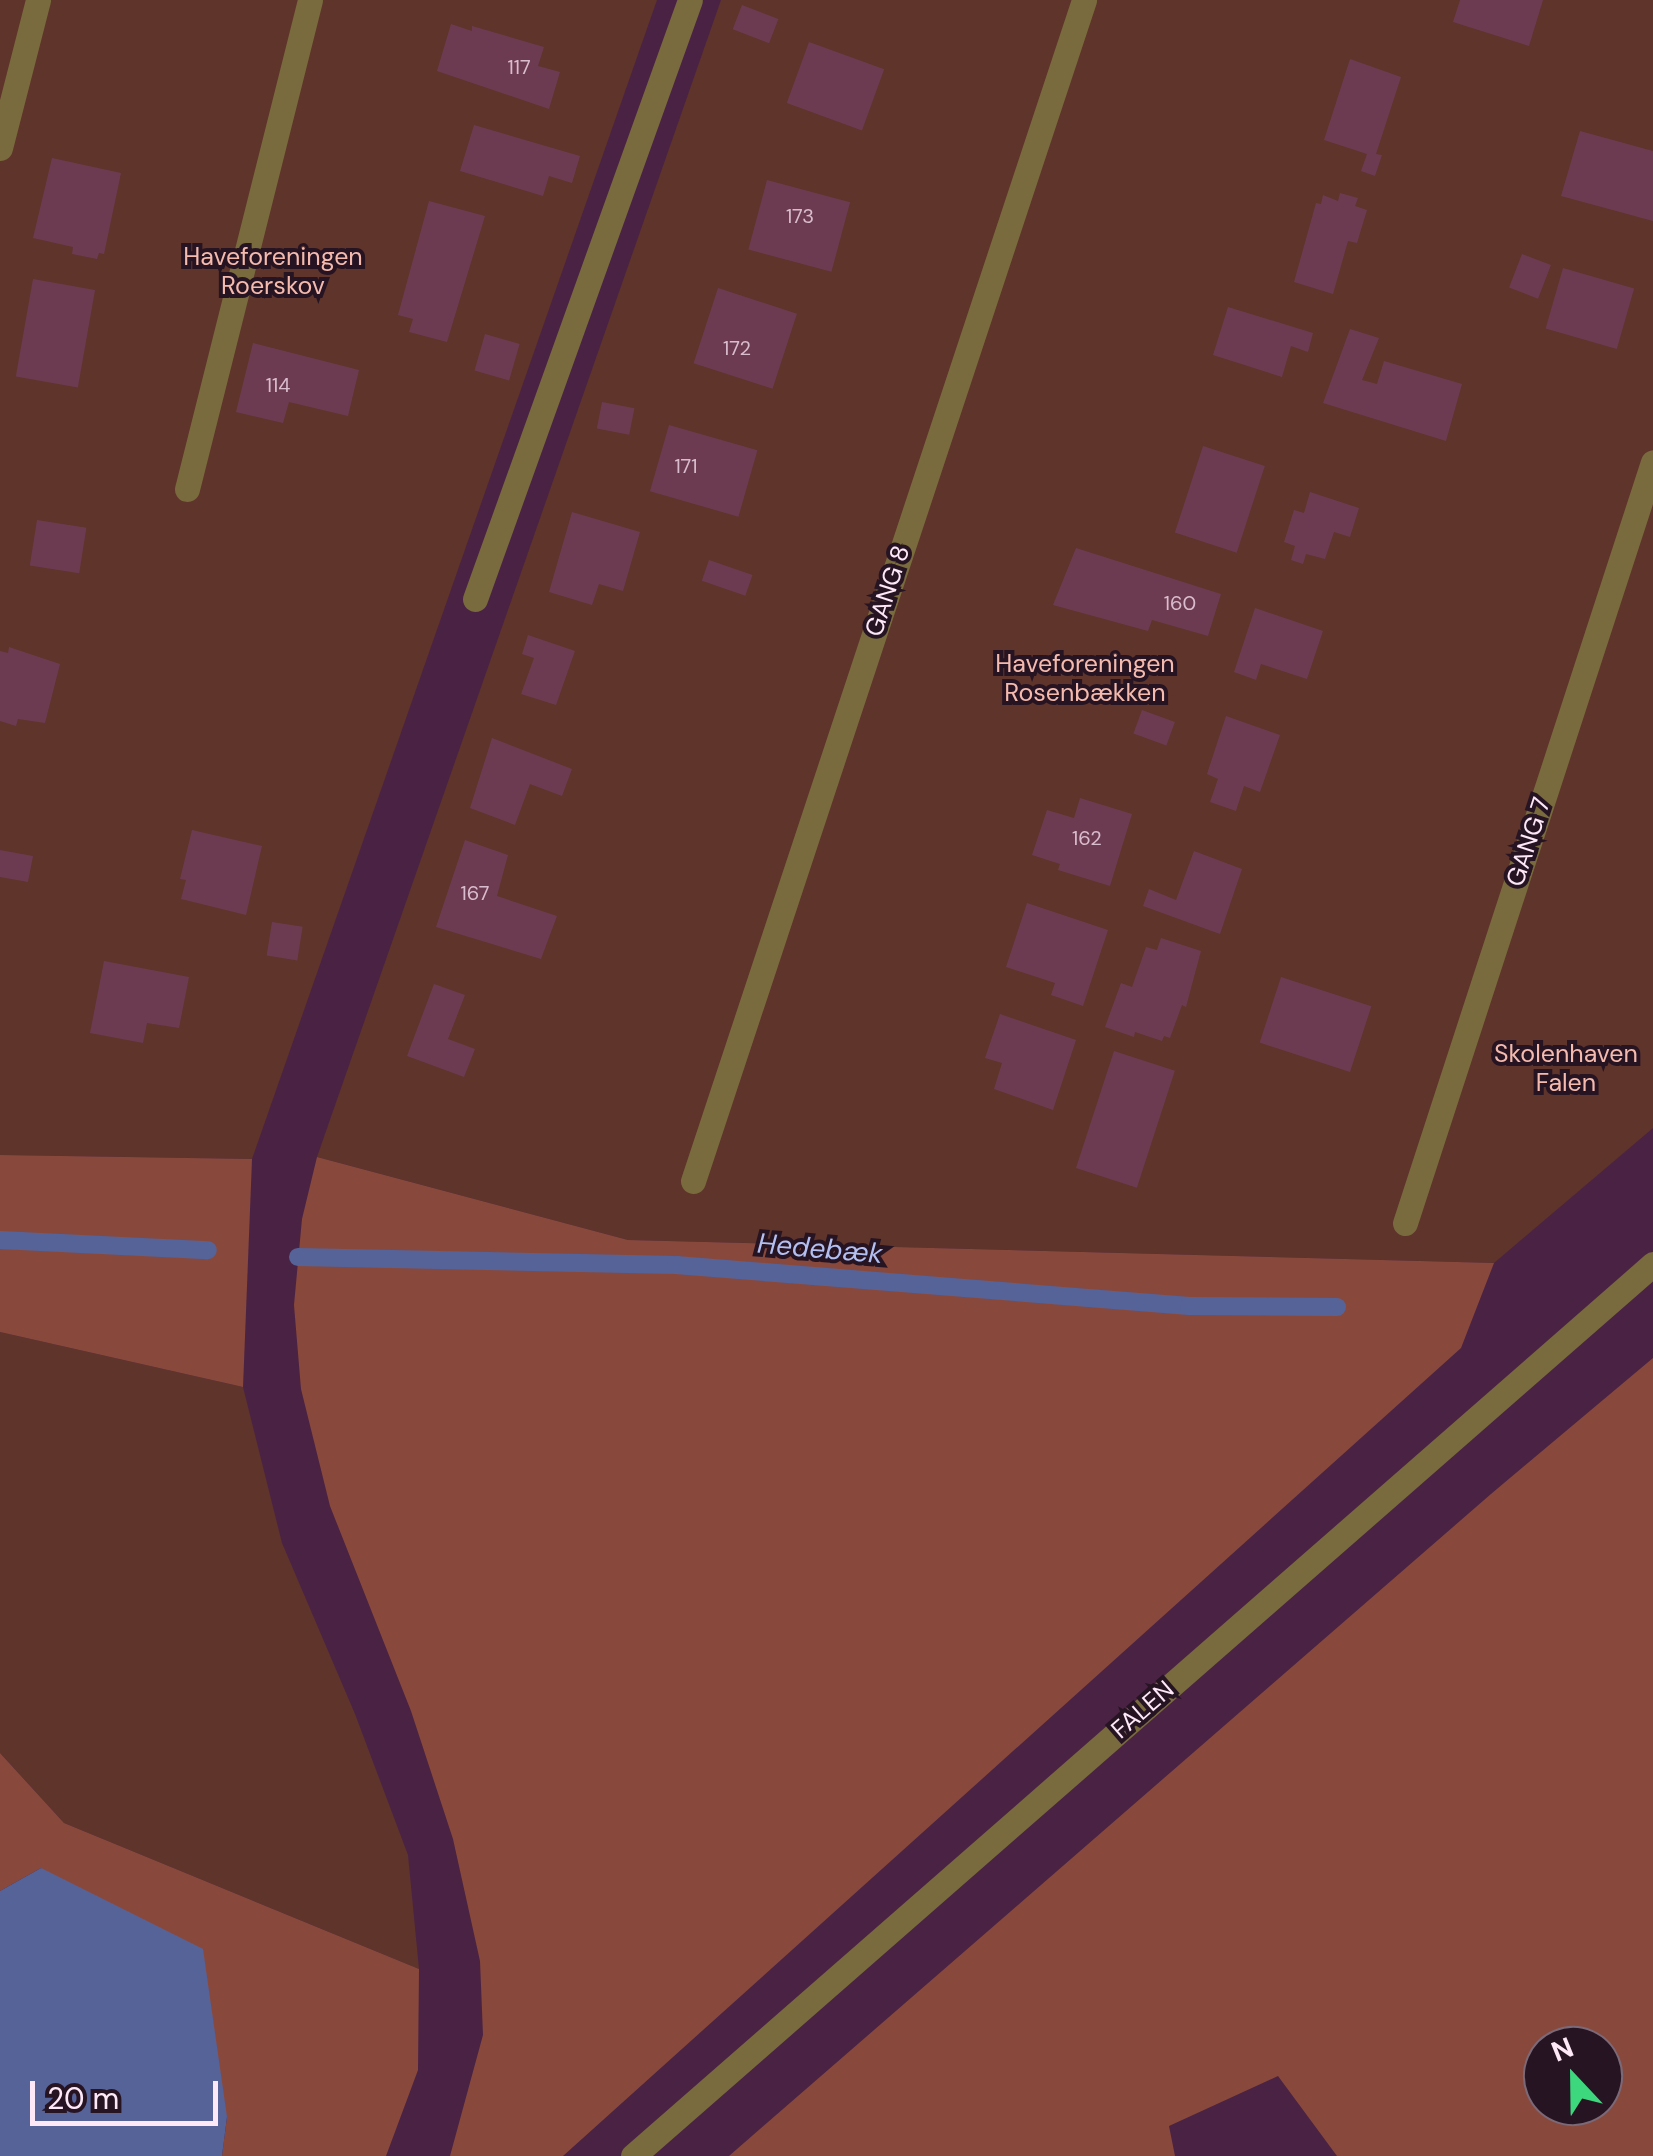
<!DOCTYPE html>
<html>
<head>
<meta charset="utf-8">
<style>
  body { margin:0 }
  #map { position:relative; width:1653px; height:2156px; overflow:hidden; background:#4a2344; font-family:"DM Sans",sans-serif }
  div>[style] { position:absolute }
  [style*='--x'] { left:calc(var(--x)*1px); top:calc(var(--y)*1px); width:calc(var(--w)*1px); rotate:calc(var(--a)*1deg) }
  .green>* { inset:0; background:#5f342b }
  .forest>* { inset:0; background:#88493c }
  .water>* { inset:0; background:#566399 }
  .stream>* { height:18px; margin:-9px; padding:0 9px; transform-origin:9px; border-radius:9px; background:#566399 }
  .building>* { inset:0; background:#6d3b51; transform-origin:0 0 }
  .service>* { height:25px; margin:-12.5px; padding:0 12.5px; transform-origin:12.5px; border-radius:12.5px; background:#796b3e }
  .tertiary>* { height:25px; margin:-12.5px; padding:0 12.5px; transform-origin:12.5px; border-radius:12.5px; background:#796b3e }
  span { translate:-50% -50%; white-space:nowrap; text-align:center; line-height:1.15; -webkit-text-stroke:8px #261423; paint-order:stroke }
  .number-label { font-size:20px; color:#d9bdce }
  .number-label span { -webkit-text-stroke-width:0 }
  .park-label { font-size:25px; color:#f4baad }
  .street-label { font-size:25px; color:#fde8f8 }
  .water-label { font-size:28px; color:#b2bff0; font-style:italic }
  .north { position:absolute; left:1523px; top:2026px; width:100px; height:100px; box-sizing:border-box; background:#261423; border:2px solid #7c6978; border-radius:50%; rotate:338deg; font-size:28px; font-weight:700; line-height:40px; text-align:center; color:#fde8f8 }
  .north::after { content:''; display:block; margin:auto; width:35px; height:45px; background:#3dd77e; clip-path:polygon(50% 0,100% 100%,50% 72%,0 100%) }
  .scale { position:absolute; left:30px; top:2081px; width:188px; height:45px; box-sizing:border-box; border:5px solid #fde8f8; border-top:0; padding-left:12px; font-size:30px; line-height:35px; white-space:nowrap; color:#fde8f8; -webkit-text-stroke:8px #261423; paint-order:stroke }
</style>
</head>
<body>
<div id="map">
  <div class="green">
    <i style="clip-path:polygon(0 0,657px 0,252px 1159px,0 1155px)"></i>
    <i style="clip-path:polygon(721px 0,1653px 0,1653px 1128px,1494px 1263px,628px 1240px,317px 1157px)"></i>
    <i style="clip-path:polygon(0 1332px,243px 1387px,282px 1543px,355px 1714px,408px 1855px,419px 1969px,64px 1823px,0 1753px)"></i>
  </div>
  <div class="forest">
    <i style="clip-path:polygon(0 1155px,252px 1159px,243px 1387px,0 1332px)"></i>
    <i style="clip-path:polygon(317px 1157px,628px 1240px,1494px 1263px,1461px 1348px,563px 2156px,450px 2156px,483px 2035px,480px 1961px,453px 1839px,411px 1711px,330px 1506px,301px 1389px,294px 1305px,302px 1219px)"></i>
    <i style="clip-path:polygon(evenodd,1653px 1358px,1653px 2156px,1337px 2156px,1278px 2076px,1169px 2126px,1175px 2156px,729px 2156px,1491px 1494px,1653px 1358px,1543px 2046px,1603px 2046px,1603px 2106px,1543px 2106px,1543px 2046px)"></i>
    <i style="clip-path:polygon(0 1753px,64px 1823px,419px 1969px,418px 2070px,386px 2156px,222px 2156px,227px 2117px,41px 1868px,0 1891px)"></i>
  </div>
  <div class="water">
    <i style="clip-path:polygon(41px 1868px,203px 1949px,227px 2117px,222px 2156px,0 2156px,0 1891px)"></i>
  </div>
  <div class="stream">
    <i style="--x:0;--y:1240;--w:208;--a:2.8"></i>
    <i style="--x:298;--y:1257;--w:378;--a:1.2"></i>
    <i style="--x:676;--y:1265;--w:515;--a:4.57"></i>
    <i style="--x:1189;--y:1306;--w:148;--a:0.4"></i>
  </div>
  <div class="building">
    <i style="clip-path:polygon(1460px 0,1543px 0,1529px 46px,1453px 22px)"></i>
    <i style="left:742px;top:5px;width:39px;height:26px;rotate:21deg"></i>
    <i style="clip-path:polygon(451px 24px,472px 31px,472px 26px,544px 47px,538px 66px,560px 72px,549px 109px,437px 71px)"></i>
    <i style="left:809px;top:42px;width:80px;height:65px;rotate:20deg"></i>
    <i style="clip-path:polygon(1350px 59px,1401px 77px,1376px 154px,1382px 155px,1375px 176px,1361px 171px,1367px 154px,1324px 140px)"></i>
    <i style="clip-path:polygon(474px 125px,580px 156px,572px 183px,549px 176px,543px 196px,460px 171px)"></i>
    <i style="clip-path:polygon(1580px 131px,1653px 151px,1653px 221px,1561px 196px)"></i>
    <i style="clip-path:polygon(52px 158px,121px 173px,104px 254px,99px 253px,97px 259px,72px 254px,73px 247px,33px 238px)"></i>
    <i style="left:767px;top:180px;width:86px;height:72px;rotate:15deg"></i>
    <i style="clip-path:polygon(1340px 193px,1358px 198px,1355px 206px,1367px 210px,1357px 243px,1348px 241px,1333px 294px,1294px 282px,1316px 203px,1321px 204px,1323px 195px,1338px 201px)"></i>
    <i style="clip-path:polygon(429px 201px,485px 216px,447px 342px,409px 332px,413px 319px,398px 315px)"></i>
    <i style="left:1522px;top:254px;width:31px;height:36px;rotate:21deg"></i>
    <i style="left:1563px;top:268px;width:74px;height:63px;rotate:16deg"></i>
    <i style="left:33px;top:279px;width:63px;height:99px;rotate:10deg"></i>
    <i style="left:718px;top:288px;width:83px;height:79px;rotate:18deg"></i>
    <i style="clip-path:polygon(1228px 307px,1313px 333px,1308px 352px,1291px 346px,1282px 377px,1213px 355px)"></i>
    <i style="clip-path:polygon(1350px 329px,1379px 338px,1362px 380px,1377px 384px,1384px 361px,1462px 384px,1446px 441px,1323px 403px)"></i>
    <i style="left:485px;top:334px;width:36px;height:38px;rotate:16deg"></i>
    <i style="clip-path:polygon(253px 343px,359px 370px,348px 416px,289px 402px,283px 423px,236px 412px)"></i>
    <i style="left:602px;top:402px;width:33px;height:27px;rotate:11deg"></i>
    <i style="left:669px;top:425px;width:92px;height:69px;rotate:16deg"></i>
    <i style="left:1203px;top:446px;width:65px;height:91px;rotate:18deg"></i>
    <i style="clip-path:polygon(1310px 492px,1359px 508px,1350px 537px,1334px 532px,1325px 559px,1306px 554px,1303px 564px,1291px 560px,1295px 546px,1284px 542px,1294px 510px,1304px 513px)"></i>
    <i style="clip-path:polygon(572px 512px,640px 532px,623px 591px,599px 584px,592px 605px,549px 592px)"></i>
    <i style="left:37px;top:520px;width:50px;height:46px;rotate:9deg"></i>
    <i style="clip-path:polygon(1076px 548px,1221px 594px,1208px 636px,1152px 620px,1148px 631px,1053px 605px)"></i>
    <i style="left:709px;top:560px;width:46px;height:22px;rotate:19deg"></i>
    <i style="clip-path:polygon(1255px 608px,1323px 631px,1307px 679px,1261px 664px,1256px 680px,1234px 672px)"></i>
    <i style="clip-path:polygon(528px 635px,575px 651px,556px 705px,521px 694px,534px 658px,522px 654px)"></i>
    <i style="clip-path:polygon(9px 647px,60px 664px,45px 723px,18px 719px,16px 726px,0 721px,0 651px,8px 653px)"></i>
    <i style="left:1142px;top:710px;width:35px;height:25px;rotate:20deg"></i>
    <i style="clip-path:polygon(1226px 716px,1280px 735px,1260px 792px,1244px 786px,1236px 811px,1210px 802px,1218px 779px,1207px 774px)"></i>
    <i style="clip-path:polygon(492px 738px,572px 769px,562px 796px,530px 784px,515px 825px,470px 808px)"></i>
    <i style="clip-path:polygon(1080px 798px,1132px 814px,1110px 886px,1058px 870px,1060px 864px,1032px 855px,1047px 810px,1074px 818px)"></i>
    <i style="clip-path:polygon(192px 830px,262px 846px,246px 915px,181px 899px,186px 880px,180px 879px)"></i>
    <i style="clip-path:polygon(465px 840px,508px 855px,497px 896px,557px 916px,541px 959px,436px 927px)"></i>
    <i style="clip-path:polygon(0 850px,33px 856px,28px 882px,0 877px)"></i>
    <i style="clip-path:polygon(1194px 851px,1242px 869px,1220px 934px,1143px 906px,1149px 889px,1176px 900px)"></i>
    <i style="clip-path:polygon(1027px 903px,1108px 930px,1083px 1006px,1051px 995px,1055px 983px,1006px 967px)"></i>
    <i style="left:272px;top:922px;width:31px;height:34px;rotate:9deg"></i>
    <i style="clip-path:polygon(1161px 938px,1201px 951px,1186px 1007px,1182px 1005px,1170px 1038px,1164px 1036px,1162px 1041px,1135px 1032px,1134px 1037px,1105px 1027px,1121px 983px,1132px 987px,1146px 947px,1157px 950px)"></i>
    <i style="clip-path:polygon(104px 961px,189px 977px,179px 1028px,147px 1023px,143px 1043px,90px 1033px)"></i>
    <i style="left:1281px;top:977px;width:95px;height:69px;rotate:18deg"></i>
    <i style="clip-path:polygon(434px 984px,465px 995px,448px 1039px,475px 1049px,464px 1077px,407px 1056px)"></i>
    <i style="clip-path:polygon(1000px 1014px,1076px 1040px,1053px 1110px,994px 1089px,1002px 1063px,985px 1058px)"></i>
    <i style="left:1114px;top:1051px;width:64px;height:123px;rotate:18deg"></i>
  </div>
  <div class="service">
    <i style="--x:0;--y:148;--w:153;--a:-75.6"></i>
    <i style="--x:187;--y:489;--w:504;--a:-75.88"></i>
    <i style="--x:475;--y:599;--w:636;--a:-70.26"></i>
    <i style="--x:693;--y:1181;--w:1244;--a:-71.68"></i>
    <i style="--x:1405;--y:1223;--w:800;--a:-71.95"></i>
  </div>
  <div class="tertiary">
    <i style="--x:633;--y:2156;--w:1355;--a:-41.17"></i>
  </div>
  <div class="number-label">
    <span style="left:519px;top:67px">117</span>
    <span style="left:800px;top:216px">173</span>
    <span style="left:737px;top:348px">172</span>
    <span style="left:278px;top:385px">114</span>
    <span style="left:686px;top:466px">171</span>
    <span style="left:1180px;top:603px">160</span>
    <span style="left:1087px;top:838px">162</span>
    <span style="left:475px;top:893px">167</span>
  </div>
  <div class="park-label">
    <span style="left:273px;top:272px">Haveforeningen<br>Roerskov</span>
    <span style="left:1085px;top:679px">Haveforeningen<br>Rosenbækken</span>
    <span style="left:1566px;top:1069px">Skolenhaven<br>Falen</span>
  </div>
  <div class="street-label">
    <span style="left:888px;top:591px;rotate:-72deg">GANG 8</span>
    <span style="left:1529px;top:842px;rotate:-72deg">GANG 7</span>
    <span style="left:1143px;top:1710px;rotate:-41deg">FALEN</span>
  </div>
  <div class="water-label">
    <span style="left:820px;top:1249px;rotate:5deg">Hedebæk</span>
  </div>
  <div class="north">N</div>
  <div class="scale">20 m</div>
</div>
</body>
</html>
